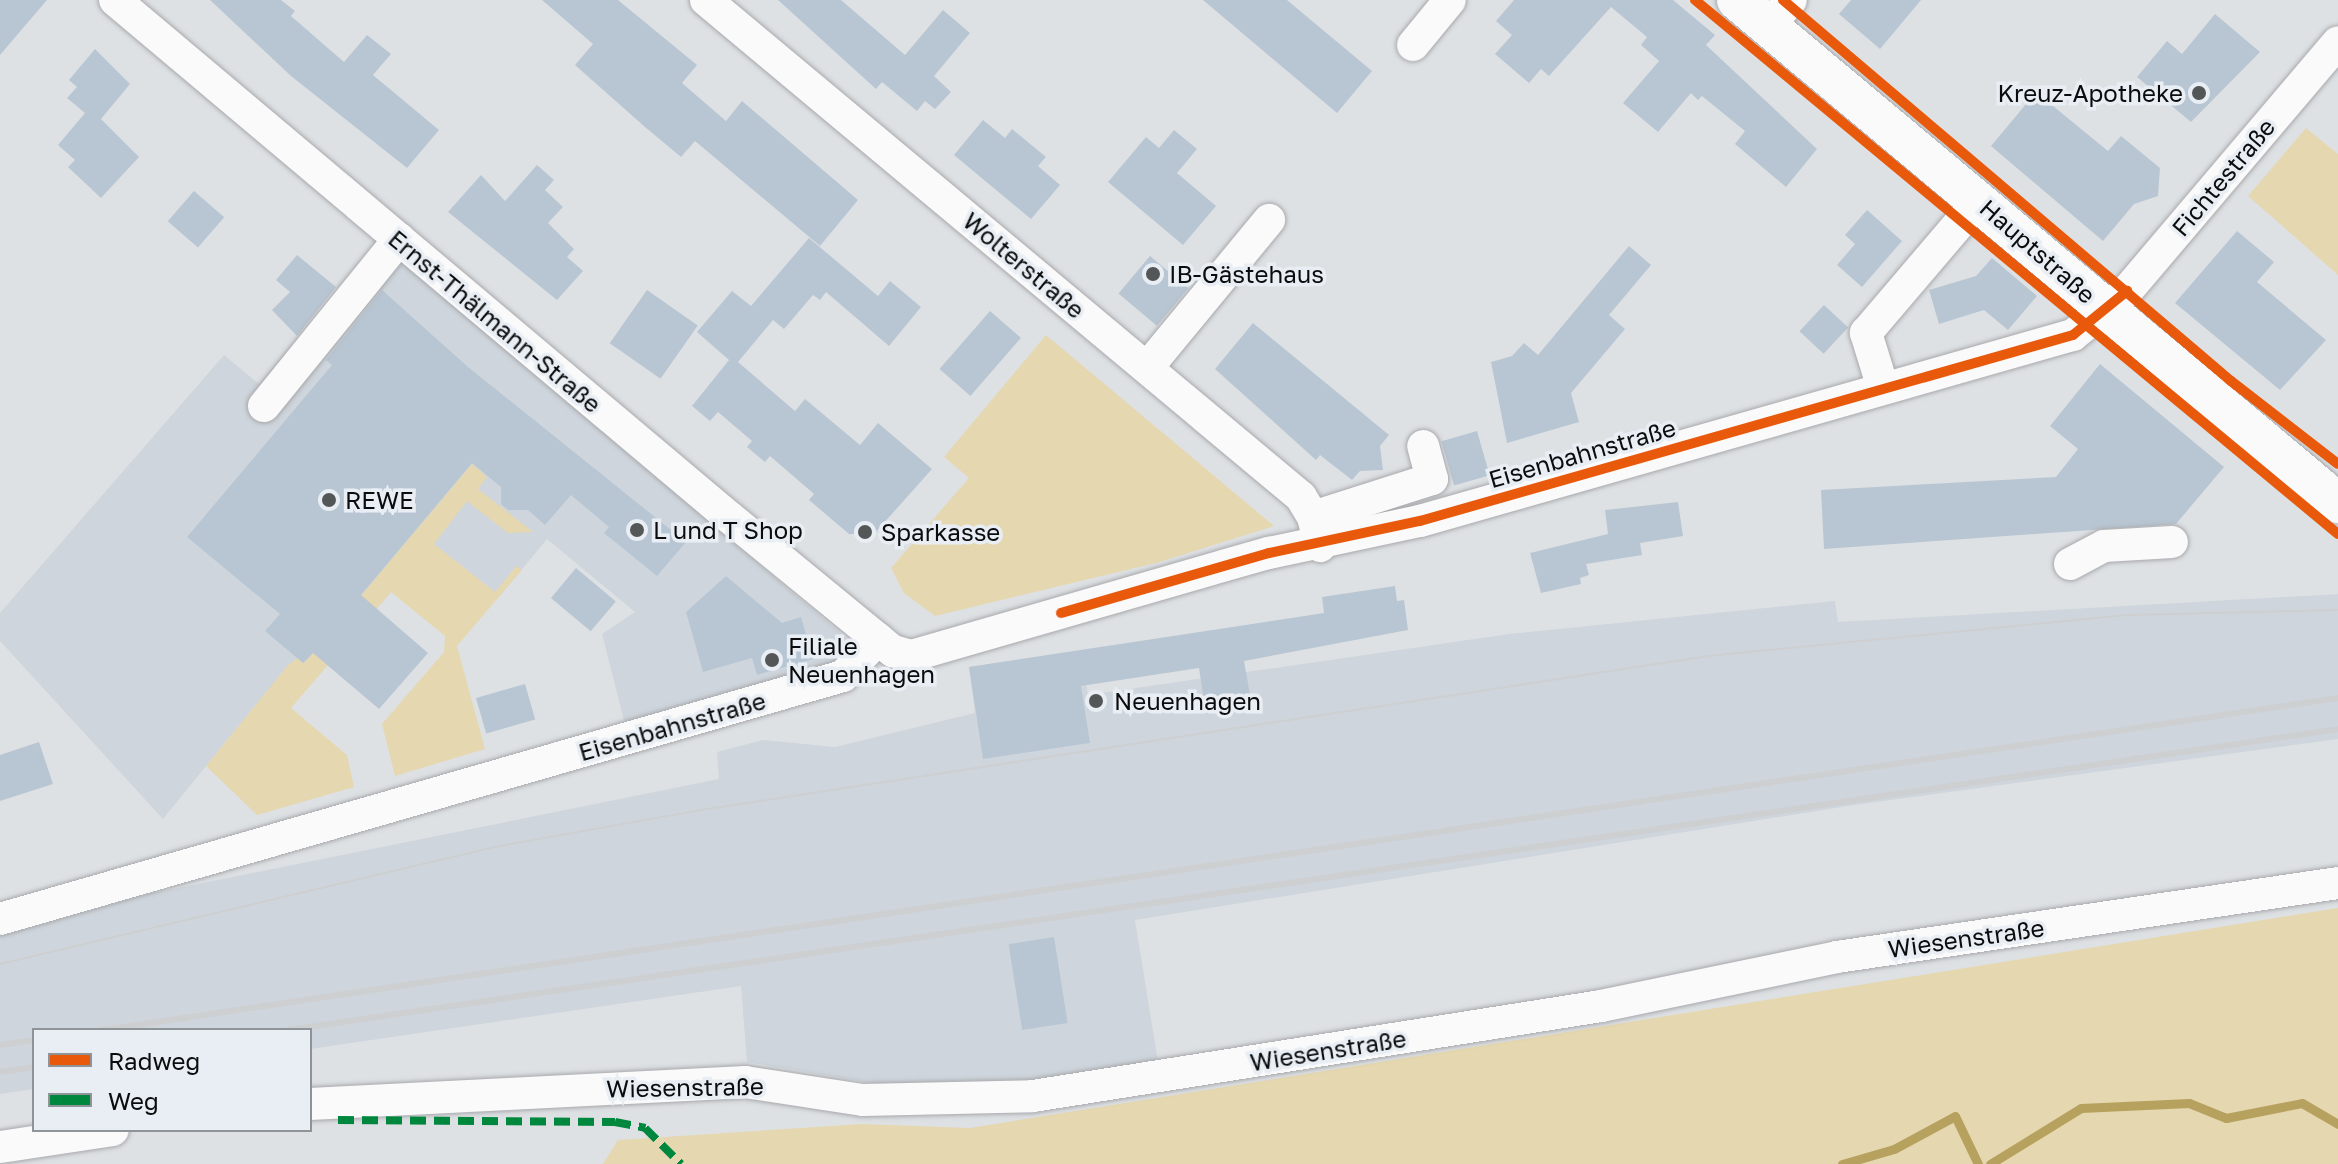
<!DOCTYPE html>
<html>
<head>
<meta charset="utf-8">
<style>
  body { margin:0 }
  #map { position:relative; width:2338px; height:1164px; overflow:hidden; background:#dee1e4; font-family:"Golos Text",sans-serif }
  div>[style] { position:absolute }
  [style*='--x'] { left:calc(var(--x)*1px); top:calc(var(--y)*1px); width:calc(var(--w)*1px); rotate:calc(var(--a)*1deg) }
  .built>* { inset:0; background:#ced5dc }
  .green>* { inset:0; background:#e5d7af }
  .stream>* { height:9px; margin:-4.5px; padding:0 4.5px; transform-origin:4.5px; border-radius:4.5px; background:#b7a15f }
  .building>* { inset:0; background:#b8c6d3; transform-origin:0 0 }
  .roads { filter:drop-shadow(0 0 2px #a8a9ac) drop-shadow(0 0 2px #a8a9ac) }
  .minor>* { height:32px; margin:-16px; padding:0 16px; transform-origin:16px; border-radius:16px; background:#fafafb }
  .major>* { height:40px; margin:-20px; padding:0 20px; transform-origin:20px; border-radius:20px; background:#fafafb }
  .tram>* { height:2px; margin:-1px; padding:0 1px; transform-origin:1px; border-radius:1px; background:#cecfd0 }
  .rail>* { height:6px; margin:-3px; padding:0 3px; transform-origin:3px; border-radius:3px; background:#cecfd0 }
  .quiet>* { height:8px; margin-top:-4px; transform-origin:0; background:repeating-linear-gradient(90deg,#00873e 0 16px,transparent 0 24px) }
  .cycleway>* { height:10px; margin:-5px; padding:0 5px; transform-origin:5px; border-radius:5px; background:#e8590c }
  .dots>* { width:22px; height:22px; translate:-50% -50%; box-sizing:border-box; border:4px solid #e8eef4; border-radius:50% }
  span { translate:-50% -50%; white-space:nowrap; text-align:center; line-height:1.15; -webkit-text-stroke:7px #e8eef4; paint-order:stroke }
  .poi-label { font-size:24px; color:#0a0c0d }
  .right { translate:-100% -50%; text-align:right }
  .left { translate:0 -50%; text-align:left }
  .street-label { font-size:24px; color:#0a0c0d }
  .legend { position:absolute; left:32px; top:1028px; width:280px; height:104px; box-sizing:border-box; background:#e8eef4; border:2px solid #8f9498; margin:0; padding:10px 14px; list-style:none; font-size:24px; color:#0a0c0d }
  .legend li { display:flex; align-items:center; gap:16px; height:40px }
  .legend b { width:40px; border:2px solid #8f9498 }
</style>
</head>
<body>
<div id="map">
  <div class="built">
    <i style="clip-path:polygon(378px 242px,846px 638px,843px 663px,627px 732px,602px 634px,635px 612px,547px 539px,500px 596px,433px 544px,290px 708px,268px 690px,163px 819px,0 641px,0 613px,224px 355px,259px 384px)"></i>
    <i style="clip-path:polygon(2338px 594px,2338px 739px,1854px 805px,1135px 920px,1159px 1068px,920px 1091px,747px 1062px,741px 986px,310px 1049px,310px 1030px,34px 1030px,34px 1089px,0 1094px,0 924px,719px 779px,717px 752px,763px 740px,835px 747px,975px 713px,969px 667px,1081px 651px,1088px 695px,1509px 634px,1835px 601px,1838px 622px)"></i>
  </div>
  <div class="green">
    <i style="clip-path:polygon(2306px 128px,2338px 154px,2338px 275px,2248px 196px)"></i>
    <i style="clip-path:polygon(1046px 335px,1274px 526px,1156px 563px,935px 616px,904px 593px,891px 568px,969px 478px,944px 457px)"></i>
    <i style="clip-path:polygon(472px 464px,487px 477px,478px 489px,533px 532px,508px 533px,467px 501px,434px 544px,495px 592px,516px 566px,522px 570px,457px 646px,485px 749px,395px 776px,382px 724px,444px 652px,445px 636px,391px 592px,291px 708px,347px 755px,354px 787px,257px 815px,206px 766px,288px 665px,298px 658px,304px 663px)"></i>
    <i style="clip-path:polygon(2338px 908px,2338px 1164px,603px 1164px,618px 1140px,862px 1124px,970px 1128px)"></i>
  </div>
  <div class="stream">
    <i style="--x:1842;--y:1164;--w:54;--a:-16.1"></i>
    <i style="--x:1894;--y:1149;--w:69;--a:-28.4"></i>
    <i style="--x:1955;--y:1116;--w:53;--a:64.4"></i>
    <i style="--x:1990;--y:1164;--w:107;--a:-31.6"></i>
    <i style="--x:2081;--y:1108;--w:108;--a:-2.7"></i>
    <i style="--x:2189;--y:1103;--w:40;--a:22"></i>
    <i style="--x:2226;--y:1118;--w:77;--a:-11.2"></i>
    <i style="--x:2302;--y:1103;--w:42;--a:30.3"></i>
  </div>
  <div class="building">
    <i style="clip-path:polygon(0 0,47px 0,0 55px)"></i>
    <i style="clip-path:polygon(210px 0,281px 0,295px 11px,291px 16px,344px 62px,367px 35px,391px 54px,373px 75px,439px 130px,407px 168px,291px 76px)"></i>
    <i style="clip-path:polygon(542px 0,618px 0,697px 65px,682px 83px,726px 121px,742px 101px,858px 200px,820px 246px,695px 141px,681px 157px,645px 127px,575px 65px,593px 44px)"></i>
    <i style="clip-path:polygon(778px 0,841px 0,905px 55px,943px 10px,970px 33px,934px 76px,951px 92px,935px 109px,925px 101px,917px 111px,882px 82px,876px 89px)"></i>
    <i style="clip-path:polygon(1203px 0,1287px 0,1372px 71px,1337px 113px)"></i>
    <i style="clip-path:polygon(1514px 0,1673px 0,1715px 35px,1706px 45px,1817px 149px,1786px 187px,1735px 144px,1745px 131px,1702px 96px,1698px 100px,1691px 93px,1658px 132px,1623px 103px,1659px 61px,1641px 45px,1647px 37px,1611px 7px,1549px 76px,1541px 69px,1529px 83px,1495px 54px,1512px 35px,1496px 21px)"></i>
    <i style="clip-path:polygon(1851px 0,1921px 0,1880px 49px,1839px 14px)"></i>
    <i style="clip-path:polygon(2215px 14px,2260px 52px,2191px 122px,2137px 77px,2167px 41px,2182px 54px)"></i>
    <i style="clip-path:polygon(95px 49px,130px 84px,101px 119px,139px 157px,101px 198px,68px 167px,75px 160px,58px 145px,85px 113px,67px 98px,77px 87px,69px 80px)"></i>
    <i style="clip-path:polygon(2036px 92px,2108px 151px,2121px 136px,2160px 168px,2158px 196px,2134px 204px,2103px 241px,1991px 146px)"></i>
    <i style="clip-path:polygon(983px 120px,1005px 138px,1012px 129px,1046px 157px,1038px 166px,1060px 185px,1031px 219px,954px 155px)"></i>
    <i style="clip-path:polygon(1174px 130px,1197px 149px,1177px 173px,1216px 206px,1183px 245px,1108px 182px,1146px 137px,1159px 148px)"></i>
    <i style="clip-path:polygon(537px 165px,554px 180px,545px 190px,563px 207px,548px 223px,574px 249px,567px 257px,583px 271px,557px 300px,448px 212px,481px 175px,505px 201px)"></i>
    <i style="left:194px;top:191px;width:40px;height:40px;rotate:41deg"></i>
    <i style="clip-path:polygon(1867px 210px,1902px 241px,1862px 287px,1837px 265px,1855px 244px,1845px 235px)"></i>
    <i style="clip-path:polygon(2237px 231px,2274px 262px,2257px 282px,2326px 340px,2280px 390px,2175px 303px)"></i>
    <i style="clip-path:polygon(809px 238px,878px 296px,890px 281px,921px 307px,889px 346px,826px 292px,820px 300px,813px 295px,784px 329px,773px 320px,738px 362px,795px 411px,805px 399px,860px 445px,878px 423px,932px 469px,874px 534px,849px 534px,809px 500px,814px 494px,770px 456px,765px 462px,747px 447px,752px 441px,718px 412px,710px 421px,692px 406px,729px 360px,697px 332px,732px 291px,751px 306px)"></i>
    <i style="clip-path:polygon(1629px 246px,1651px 265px,1609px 315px,1625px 329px,1571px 393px,1579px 422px,1507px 443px,1491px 362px,1512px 356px,1524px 343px,1538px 355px)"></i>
    <i style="clip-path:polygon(297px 255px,336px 287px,297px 336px,272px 310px,290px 292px,276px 280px)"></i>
    <i style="left:1150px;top:256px;width:50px;height:49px;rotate:40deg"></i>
    <i style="clip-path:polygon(1992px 258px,2037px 296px,2008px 330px,1984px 310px,1939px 324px,1929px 290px,1976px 276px)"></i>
    <i style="clip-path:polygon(382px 290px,468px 367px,686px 542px,657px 576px,604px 533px,609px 527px,571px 495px,545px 525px,528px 510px,508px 510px,501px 504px,501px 487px,472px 463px,361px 595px,428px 653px,379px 709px,313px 653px,303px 663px,265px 631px,280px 614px,187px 537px,332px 365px,326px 360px)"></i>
    <i style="left:647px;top:290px;width:62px;height:65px;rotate:35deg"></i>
    <i style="left:1824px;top:305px;width:33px;height:36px;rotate:43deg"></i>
    <i style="left:990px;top:311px;width:41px;height:77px;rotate:41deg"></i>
    <i style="clip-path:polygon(1253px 323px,1389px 435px,1380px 446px,1383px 470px,1360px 471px,1352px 480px,1320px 455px,1316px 460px,1215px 369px)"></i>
    <i style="clip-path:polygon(2100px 364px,2224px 467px,2176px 524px,1824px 549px,1821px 490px,2056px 477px,2078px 449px,2050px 426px)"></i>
    <i style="left:1477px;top:431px;width:46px;height:37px;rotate:74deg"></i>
    <i style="clip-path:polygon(1678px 502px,1683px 536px,1640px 543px,1642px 555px,1586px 564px,1589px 575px,1580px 578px,1581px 584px,1541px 593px,1530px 553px,1608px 534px,1605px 510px)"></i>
    <i style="left:576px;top:568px;width:52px;height:39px;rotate:40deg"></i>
    <i style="clip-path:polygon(726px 576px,782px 623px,801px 617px,813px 659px,757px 675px,752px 658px,703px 672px,686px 612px)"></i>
    <i style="clip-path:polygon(1395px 586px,1397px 601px,1404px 600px,1408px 630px,1244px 661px,1252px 706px,1206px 714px,1199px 668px,1081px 686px,1090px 743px,983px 759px,969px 667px,1324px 613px,1322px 597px)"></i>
    <i style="left:525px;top:684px;width:37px;height:51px;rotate:74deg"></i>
    <i style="clip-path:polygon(39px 742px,53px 784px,0 801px,0 755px)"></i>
    <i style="left:1054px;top:937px;width:87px;height:46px;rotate:81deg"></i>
  </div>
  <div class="roads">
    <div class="minor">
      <i style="--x:115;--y:0;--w:803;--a:40.1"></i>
      <i style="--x:729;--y:517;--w:212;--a:39.3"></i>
      <i style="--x:893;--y:651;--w:19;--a:16"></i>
      <i style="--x:911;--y:656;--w:373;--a:-16.1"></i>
      <i style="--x:1269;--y:553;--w:154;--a:-12"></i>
      <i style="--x:1420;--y:521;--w:679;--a:-15.9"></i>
      <i style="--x:2073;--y:335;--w:70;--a:-39.2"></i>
      <i style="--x:2127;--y:291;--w:326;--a:-49.7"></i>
      <i style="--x:706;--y:0;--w:775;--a:39.87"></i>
      <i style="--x:1301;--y:497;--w:23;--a:59"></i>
      <i style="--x:1313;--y:517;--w:30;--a:76"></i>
      <i style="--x:1769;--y:26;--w:34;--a:-50"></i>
      <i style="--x:1413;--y:45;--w:58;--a:-50.6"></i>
      <i style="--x:1147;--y:368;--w:192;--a:-50.5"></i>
      <i style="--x:1883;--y:388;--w:58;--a:-107.2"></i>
      <i style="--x:1866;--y:333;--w:175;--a:-49.6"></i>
      <i style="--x:264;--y:406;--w:215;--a:-51"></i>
      <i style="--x:1313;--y:517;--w:125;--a:-17.7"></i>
      <i style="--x:1432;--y:479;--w:34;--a:-105"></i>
      <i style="--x:2070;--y:564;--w:38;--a:-28"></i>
      <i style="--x:2104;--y:546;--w:68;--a:-3.4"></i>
      <i style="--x:0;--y:919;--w:877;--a:-16.08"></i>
      <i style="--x:843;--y:676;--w:51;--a:-46.6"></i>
      <i style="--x:310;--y:1104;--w:436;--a:-2.9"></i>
      <i style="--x:745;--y:1082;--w:119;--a:8.7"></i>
      <i style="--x:863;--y:1100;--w:170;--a:-1.3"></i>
      <i style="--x:1033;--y:1096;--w:575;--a:-9"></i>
      <i style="--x:1601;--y:1006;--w:241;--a:-11.7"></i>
      <i style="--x:1837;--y:957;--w:506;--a:-8.4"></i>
      <i style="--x:0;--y:1147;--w:114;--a:-8.6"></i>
    </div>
    <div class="major">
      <i style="--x:1737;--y:0;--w:784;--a:39.93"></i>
    </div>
  </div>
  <div class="tram">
    <i style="--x:0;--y:964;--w:513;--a:-13.3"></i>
    <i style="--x:499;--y:846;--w:205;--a:-10.1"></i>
    <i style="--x:701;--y:810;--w:1020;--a:-8.69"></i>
    <i style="--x:1709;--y:656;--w:422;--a:-5.6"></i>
    <i style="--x:2129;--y:615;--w:209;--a:-1.4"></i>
  </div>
  <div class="rail">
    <i style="--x:103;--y:1030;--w:2260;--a:-8.45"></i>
    <i style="--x:288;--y:1030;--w:2072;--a:-8.35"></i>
    <i style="--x:0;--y:1045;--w:34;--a:-8"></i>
    <i style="--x:0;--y:1072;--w:34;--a:-8"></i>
  </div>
  <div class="quiet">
    <i style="--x:338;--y:1120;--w:277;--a:0.4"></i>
    <i style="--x:615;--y:1122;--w:31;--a:11"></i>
    <i style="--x:645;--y:1128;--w:51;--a:45"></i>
  </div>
  <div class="cycleway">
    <i style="--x:1695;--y:0;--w:836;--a:39.71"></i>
    <i style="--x:1783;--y:0;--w:588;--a:40.38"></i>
    <i style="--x:2231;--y:381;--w:135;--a:37.8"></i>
    <i style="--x:1061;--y:613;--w:216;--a:-16.1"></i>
    <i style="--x:1269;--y:553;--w:154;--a:-12"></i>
    <i style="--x:1420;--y:521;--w:679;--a:-15.9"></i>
    <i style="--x:2073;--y:335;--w:70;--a:-39.2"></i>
  </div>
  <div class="dots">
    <i style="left:2199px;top:93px;background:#545758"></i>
    <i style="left:1153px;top:274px;background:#545758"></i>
    <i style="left:329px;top:500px;background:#545758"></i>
    <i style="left:637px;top:530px;background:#545758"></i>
    <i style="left:865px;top:532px;background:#545758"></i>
    <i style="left:772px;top:660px;background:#545758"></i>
    <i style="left:1096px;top:701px;background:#545758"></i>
  </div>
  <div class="poi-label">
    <span class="right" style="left:2183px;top:93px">Kreuz-Apotheke</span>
    <span class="left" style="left:1169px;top:274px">IB-Gästehaus</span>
    <span class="left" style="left:345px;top:500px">REWE</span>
    <span class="left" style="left:653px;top:530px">L und T Shop</span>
    <span class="left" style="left:881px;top:532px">Sparkasse</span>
    <span class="left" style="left:788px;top:660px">Filiale<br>Neuenhagen</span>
    <span class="left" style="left:1114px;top:701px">Neuenhagen</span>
  </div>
  <div class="street-label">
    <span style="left:2223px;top:177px;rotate:-50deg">Fichtestraße</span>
    <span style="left:2038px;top:251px;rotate:41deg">Hauptstraße</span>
    <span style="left:1024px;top:265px;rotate:40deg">Wolterstraße</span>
    <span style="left:495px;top:321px;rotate:40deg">Ernst-Thälmann-Straße</span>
    <span style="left:1582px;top:453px;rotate:-16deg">Eisenbahnstraße</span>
    <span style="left:672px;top:726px;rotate:-16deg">Eisenbahnstraße</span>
    <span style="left:1966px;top:938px;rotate:-8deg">Wiesenstraße</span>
    <span style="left:1328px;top:1050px;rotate:-9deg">Wiesenstraße</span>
    <span style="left:685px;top:1087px;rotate:-1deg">Wiesenstraße</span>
  </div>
  <ul class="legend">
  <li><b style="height:10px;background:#e8590c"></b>Radweg</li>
  <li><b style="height:10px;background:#00873e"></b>Weg</li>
  </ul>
</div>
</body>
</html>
